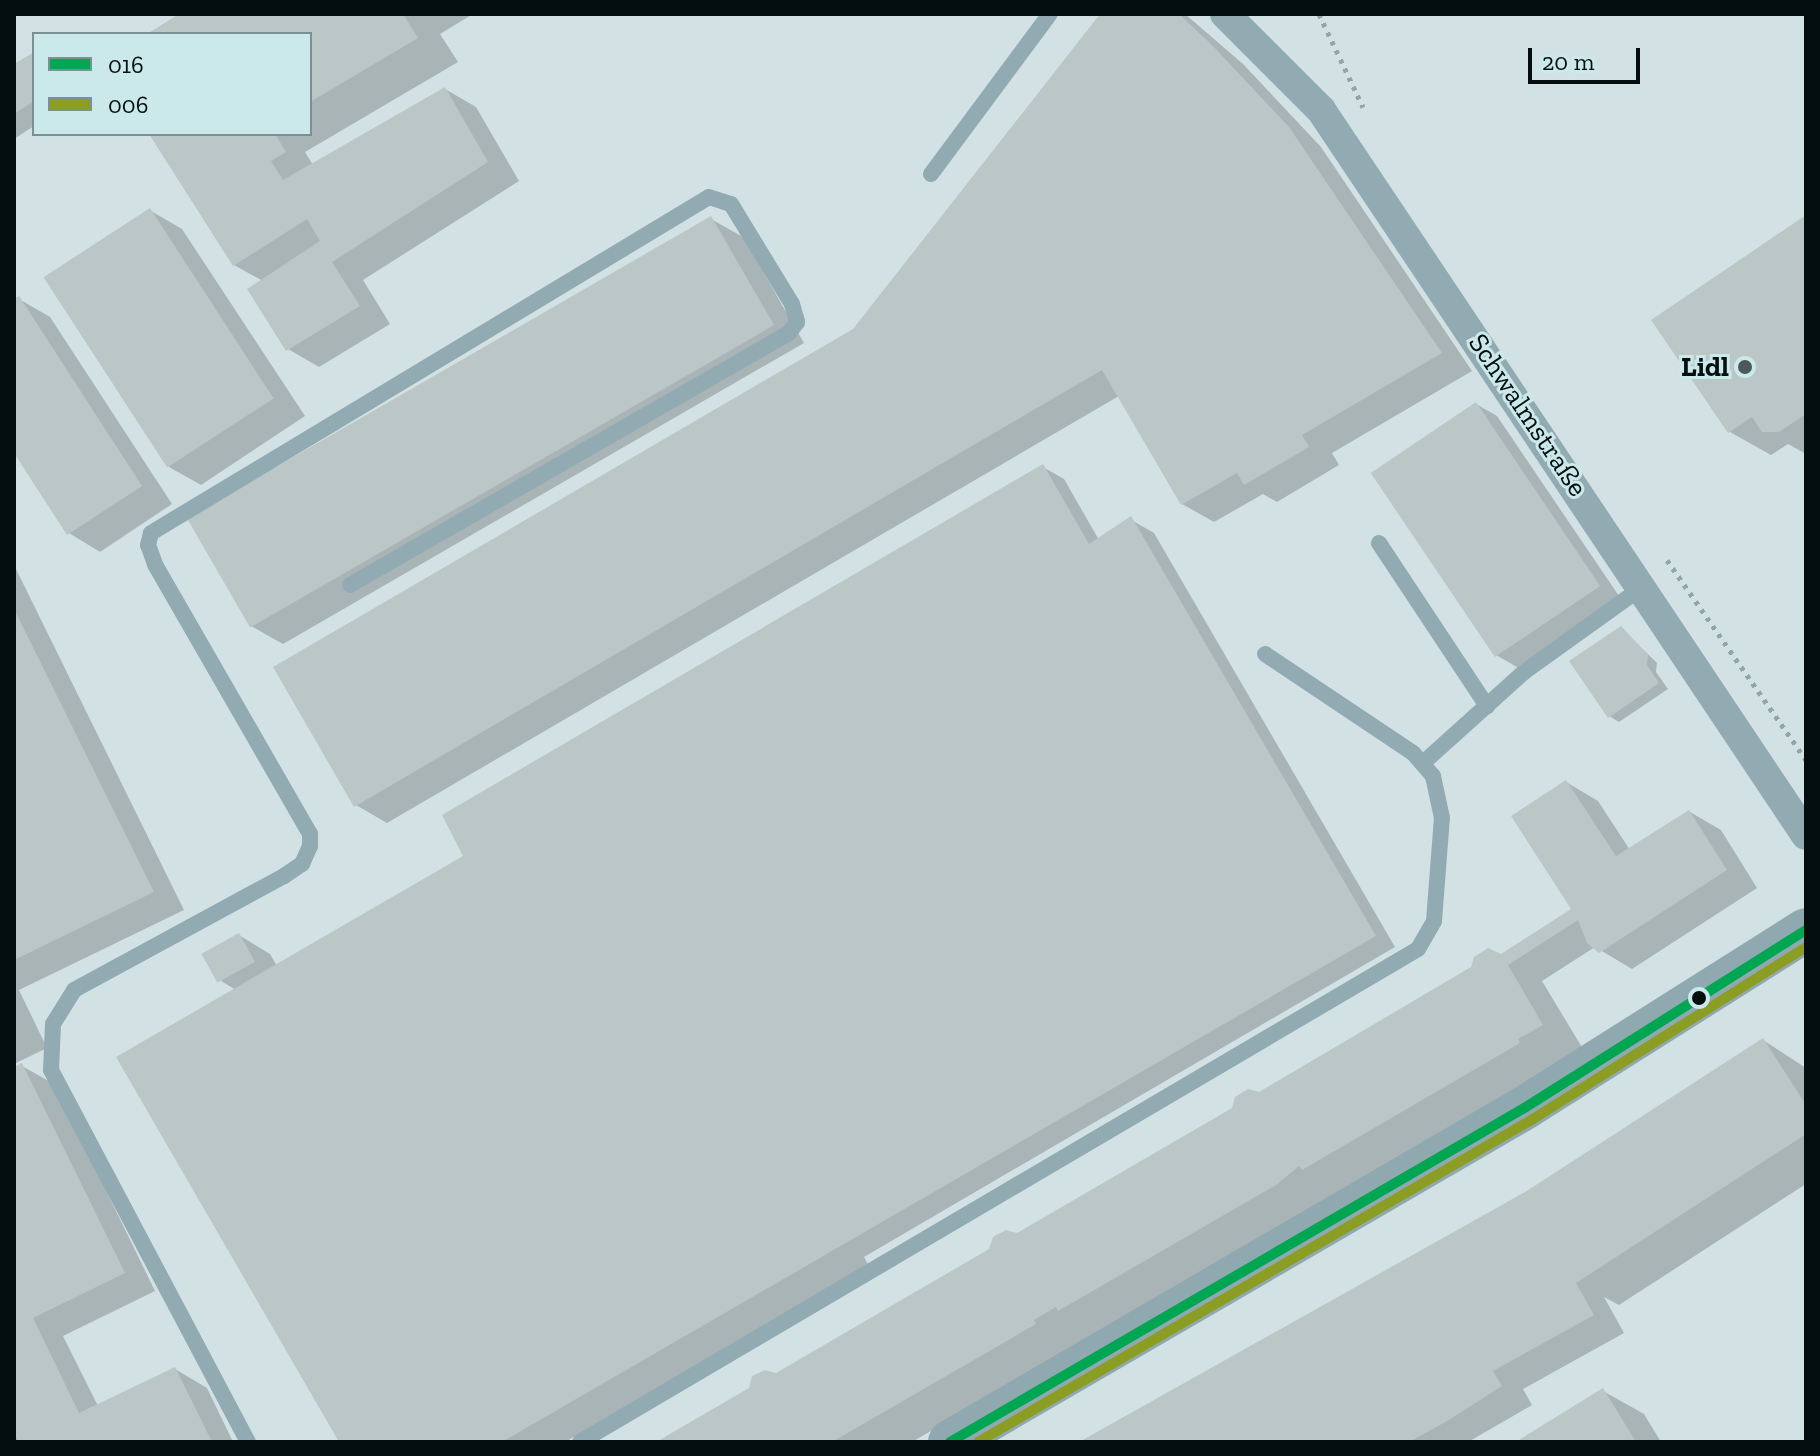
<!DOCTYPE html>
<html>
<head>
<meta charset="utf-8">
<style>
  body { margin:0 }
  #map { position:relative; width:1820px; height:1456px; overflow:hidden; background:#d2e2e4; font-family:"Zilla Slab",serif }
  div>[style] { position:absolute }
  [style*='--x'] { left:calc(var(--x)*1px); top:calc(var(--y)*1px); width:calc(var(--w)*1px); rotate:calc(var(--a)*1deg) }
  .shadow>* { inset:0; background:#0003 }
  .building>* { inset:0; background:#bbc7c7; transform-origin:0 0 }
  .path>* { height:5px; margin-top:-2.5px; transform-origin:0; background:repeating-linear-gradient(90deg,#92a5aa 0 4px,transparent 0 10px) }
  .service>* { height:16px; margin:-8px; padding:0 8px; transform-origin:8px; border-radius:8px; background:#92abb3 }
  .minor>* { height:30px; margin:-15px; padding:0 15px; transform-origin:15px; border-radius:15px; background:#92abb3 }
  .secondary>* { height:44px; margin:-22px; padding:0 22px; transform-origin:22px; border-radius:22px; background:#90a8b0 }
  .bus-1>* { height:10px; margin:-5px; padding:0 5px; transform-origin:5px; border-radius:5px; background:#00a651 }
  .bus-2>* { height:10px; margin:-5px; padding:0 5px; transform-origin:5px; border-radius:5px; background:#8b9e23 }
  .dots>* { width:22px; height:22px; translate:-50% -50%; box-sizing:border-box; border:4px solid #cbe8eb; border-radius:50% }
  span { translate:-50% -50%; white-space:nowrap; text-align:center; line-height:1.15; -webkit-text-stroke:6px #cbe8eb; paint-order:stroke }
  .poi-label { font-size:28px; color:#050e0f; font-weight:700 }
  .right { translate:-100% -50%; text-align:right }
  .street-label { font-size:28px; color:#050e0f }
  .frame { position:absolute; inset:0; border:16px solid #050e0f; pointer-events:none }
  .legend { position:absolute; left:32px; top:32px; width:280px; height:104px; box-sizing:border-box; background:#cbe8eb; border:2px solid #7c9193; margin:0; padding:10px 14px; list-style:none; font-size:24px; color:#050e0f }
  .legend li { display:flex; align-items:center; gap:16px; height:40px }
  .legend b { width:40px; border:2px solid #7c9193 }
  .scale { position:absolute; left:1528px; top:48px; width:112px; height:36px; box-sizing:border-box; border:4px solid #050e0f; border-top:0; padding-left:10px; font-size:24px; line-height:28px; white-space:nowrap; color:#050e0f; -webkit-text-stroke:6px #cbe8eb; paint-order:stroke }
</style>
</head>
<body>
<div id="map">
  <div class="shadow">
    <i style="clip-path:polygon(183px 14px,473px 14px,440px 34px,458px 62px,305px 152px,313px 165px,445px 89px,476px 107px,519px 181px,363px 280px,390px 324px,319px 367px,288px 349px,263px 281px,234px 265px,152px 134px,310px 134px,310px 34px,151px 34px)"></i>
    <i style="clip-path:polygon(1105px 14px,1185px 14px,1243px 64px,1321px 147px,1472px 371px,1332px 453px,1339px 465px,1277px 502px,1263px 494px,1214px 522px,1182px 504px,1119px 396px,387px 823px,356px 805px,854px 330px)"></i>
    <i style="clip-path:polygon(34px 54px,34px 126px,14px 139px,14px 67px)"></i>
    <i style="clip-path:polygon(151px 211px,182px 229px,305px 416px,201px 485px,169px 467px)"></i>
    <i style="clip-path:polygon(1806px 218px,1806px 454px,1788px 444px,1771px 455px,1730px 432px)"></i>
    <i style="clip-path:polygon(711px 219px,743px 237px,804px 343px,283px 644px,251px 626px)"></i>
    <i style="clip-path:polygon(19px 299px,50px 317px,172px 504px,100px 552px,69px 533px,14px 449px,14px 302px)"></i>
    <i style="clip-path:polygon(1476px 404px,1497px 416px,1621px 599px,1517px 667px,1496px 655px)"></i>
    <i style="clip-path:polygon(1043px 467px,1064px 479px,1099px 540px,1133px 521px,1154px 533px,1395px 947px,864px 1257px,869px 1266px,565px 1442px,342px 1442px,236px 990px,221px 981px,239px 935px,270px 954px,277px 966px,468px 855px)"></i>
    <i style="clip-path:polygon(14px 565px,184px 910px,19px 990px,47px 1048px,14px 1064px)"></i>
    <i style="clip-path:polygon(1621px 628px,1657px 663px,1656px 672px,1668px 689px,1619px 722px,1609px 716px)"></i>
    <i style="clip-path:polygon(1566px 782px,1598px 801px,1630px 850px,1690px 812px,1721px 830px,1757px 888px,1632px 969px,1595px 947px,1542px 981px,1583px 1049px,912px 1442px,660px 1442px,1502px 956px,1573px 909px)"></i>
    <i style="clip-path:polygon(1763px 1040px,1806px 1068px,1806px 1184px,1619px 1305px,1604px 1297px,1624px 1333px,1523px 1389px,1532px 1405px,1468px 1442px,1084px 1442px,1526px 1194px)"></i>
    <i style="clip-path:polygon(22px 1066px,54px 1084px,155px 1291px,63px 1336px,98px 1406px,175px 1369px,207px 1388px,233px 1442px,14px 1442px,14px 1070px)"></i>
    <i style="clip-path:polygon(1603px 1391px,1644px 1414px,1661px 1442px,1519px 1442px)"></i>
  </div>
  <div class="building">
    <i style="clip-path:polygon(179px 14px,403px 14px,418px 38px,310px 102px,310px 34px,147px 34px)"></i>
    <i style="clip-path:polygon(1100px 14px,1179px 14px,1211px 44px,1289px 127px,1442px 353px,1302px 435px,1309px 447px,1244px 485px,1237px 473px,1181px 505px,1102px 370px,354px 807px,273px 667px,853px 329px)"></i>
    <i style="clip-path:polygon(34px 52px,34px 101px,14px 114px,14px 64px)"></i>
    <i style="clip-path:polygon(445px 87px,488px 162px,332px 262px,360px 306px,286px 351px,247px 289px,320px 241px,307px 219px,233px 266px,149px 134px,275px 134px,286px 152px,271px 161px,283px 180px)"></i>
    <i style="left:150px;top:208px;width:227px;height:127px;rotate:57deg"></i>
    <i style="clip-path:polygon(1806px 215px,1806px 414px,1779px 432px,1762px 432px,1752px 417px,1728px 433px,1651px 320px)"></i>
    <i style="left:711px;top:216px;width:126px;height:605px;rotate:60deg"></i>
    <i style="clip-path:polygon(19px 296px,142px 486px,67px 535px,14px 453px,14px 299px)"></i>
    <i style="left:1476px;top:402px;width:222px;height:127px;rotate:56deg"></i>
    <i style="clip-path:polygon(1043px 464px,1089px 544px,1131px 516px,1376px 936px,502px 1442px,339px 1442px,116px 1057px,463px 856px,442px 815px)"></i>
    <i style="clip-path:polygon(14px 609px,154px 892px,14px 960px)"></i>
    <i style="clip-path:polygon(1621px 626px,1648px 655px,1647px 665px,1659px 683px,1608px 718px,1569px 661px)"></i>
    <i style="clip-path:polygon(1566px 780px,1616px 856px,1689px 810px,1727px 870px,1599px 953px,1587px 943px,1578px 920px,1508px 965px,1543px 1025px,1518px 1039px,1520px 1043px,1302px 1170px,1299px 1166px,1276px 1185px,1058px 1311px,1056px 1307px,1034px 1320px,1036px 1324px,832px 1442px,656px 1442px,749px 1388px,752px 1376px,765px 1370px,776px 1373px,812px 1352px,989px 1249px,993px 1237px,1006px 1230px,1017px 1233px,1232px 1108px,1235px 1097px,1248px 1089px,1259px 1092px,1471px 967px,1474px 957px,1488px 948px,1501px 954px,1571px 909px,1511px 816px)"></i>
    <i style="left:239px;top:933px;width:33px;height:43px;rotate:61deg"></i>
    <i style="clip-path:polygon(1763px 1038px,1806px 1105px,1806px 1134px,1576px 1283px,1594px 1315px,1493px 1371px,1502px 1386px,1449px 1420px,1409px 1442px,1079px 1442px,1525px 1192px)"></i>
    <i style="clip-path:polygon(22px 1063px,125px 1273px,33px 1318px,79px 1413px,175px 1367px,212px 1442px,18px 1442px,14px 1433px,14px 1067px)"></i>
    <i style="clip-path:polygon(1603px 1388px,1636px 1442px,1516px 1442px,1530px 1433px)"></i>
  </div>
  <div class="path">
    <i style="--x:1319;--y:14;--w:103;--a:64.7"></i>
    <i style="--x:1667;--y:560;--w:244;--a:55.2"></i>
  </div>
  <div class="service">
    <i style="--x:931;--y:174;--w:199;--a:-53.4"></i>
    <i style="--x:1379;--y:543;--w:196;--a:56.5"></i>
    <i style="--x:1423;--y:763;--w:136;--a:-42"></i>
    <i style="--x:1524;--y:672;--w:148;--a:-35.6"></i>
    <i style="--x:248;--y:1442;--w:421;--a:-117.9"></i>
    <i style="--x:51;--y:1070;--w:46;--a:-87.5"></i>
    <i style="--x:53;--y:1024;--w:40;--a:-58"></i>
    <i style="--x:74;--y:990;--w:239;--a:-28.5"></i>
    <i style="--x:284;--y:876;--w:22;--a:-34"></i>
    <i style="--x:302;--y:864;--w:20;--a:-66"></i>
    <i style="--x:310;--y:846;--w:12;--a:-90"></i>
    <i style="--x:310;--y:834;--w:311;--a:-119.9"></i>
    <i style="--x:155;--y:564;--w:20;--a:-110"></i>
    <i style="--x:148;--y:545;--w:12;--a:-76"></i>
    <i style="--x:151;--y:533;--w:651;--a:-31.05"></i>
    <i style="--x:709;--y:197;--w:23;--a:18"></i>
    <i style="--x:731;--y:204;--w:117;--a:58.6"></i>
    <i style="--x:792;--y:304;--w:19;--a:74"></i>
    <i style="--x:797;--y:322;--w:14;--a:126"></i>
    <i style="--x:789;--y:333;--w:506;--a:150.14"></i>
    <i style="--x:580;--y:1442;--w:972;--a:-30.47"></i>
    <i style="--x:1418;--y:949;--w:32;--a:-60"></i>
    <i style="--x:1434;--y:921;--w:103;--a:-85.6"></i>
    <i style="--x:1442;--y:818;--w:43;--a:-102.1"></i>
    <i style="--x:1433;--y:776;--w:30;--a:-131"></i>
    <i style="--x:1413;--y:753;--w:178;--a:-146.2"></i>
  </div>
  <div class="minor">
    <i style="--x:1225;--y:14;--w:136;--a:45"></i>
    <i style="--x:1321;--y:110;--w:872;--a:56.22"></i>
  </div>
  <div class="secondary">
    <i style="--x:950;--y:1442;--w:666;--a:-30.18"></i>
    <i style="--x:1526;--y:1107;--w:331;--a:-32.3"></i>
  </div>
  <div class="bus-1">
    <i style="--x:950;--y:1442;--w:666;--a:-30.18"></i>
    <i style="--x:1526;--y:1107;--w:331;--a:-32.3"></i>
  </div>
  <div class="bus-2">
    <i style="--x:978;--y:1442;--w:642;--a:-30.2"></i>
    <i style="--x:1533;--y:1119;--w:323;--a:-32.2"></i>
  </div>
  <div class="dots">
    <i style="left:1745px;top:367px;background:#4d585a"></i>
    <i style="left:1699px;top:998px;background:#050e0f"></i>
  </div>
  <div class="poi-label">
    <span class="right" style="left:1729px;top:367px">Lidl</span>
  </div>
  <div class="street-label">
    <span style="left:1528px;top:415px;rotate:56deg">Schwalmstraße</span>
  </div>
  <div class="frame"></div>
  <ul class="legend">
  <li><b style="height:10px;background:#00a651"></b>016</li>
  <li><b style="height:10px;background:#8b9e23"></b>006</li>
  </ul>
  <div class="scale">20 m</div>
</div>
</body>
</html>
